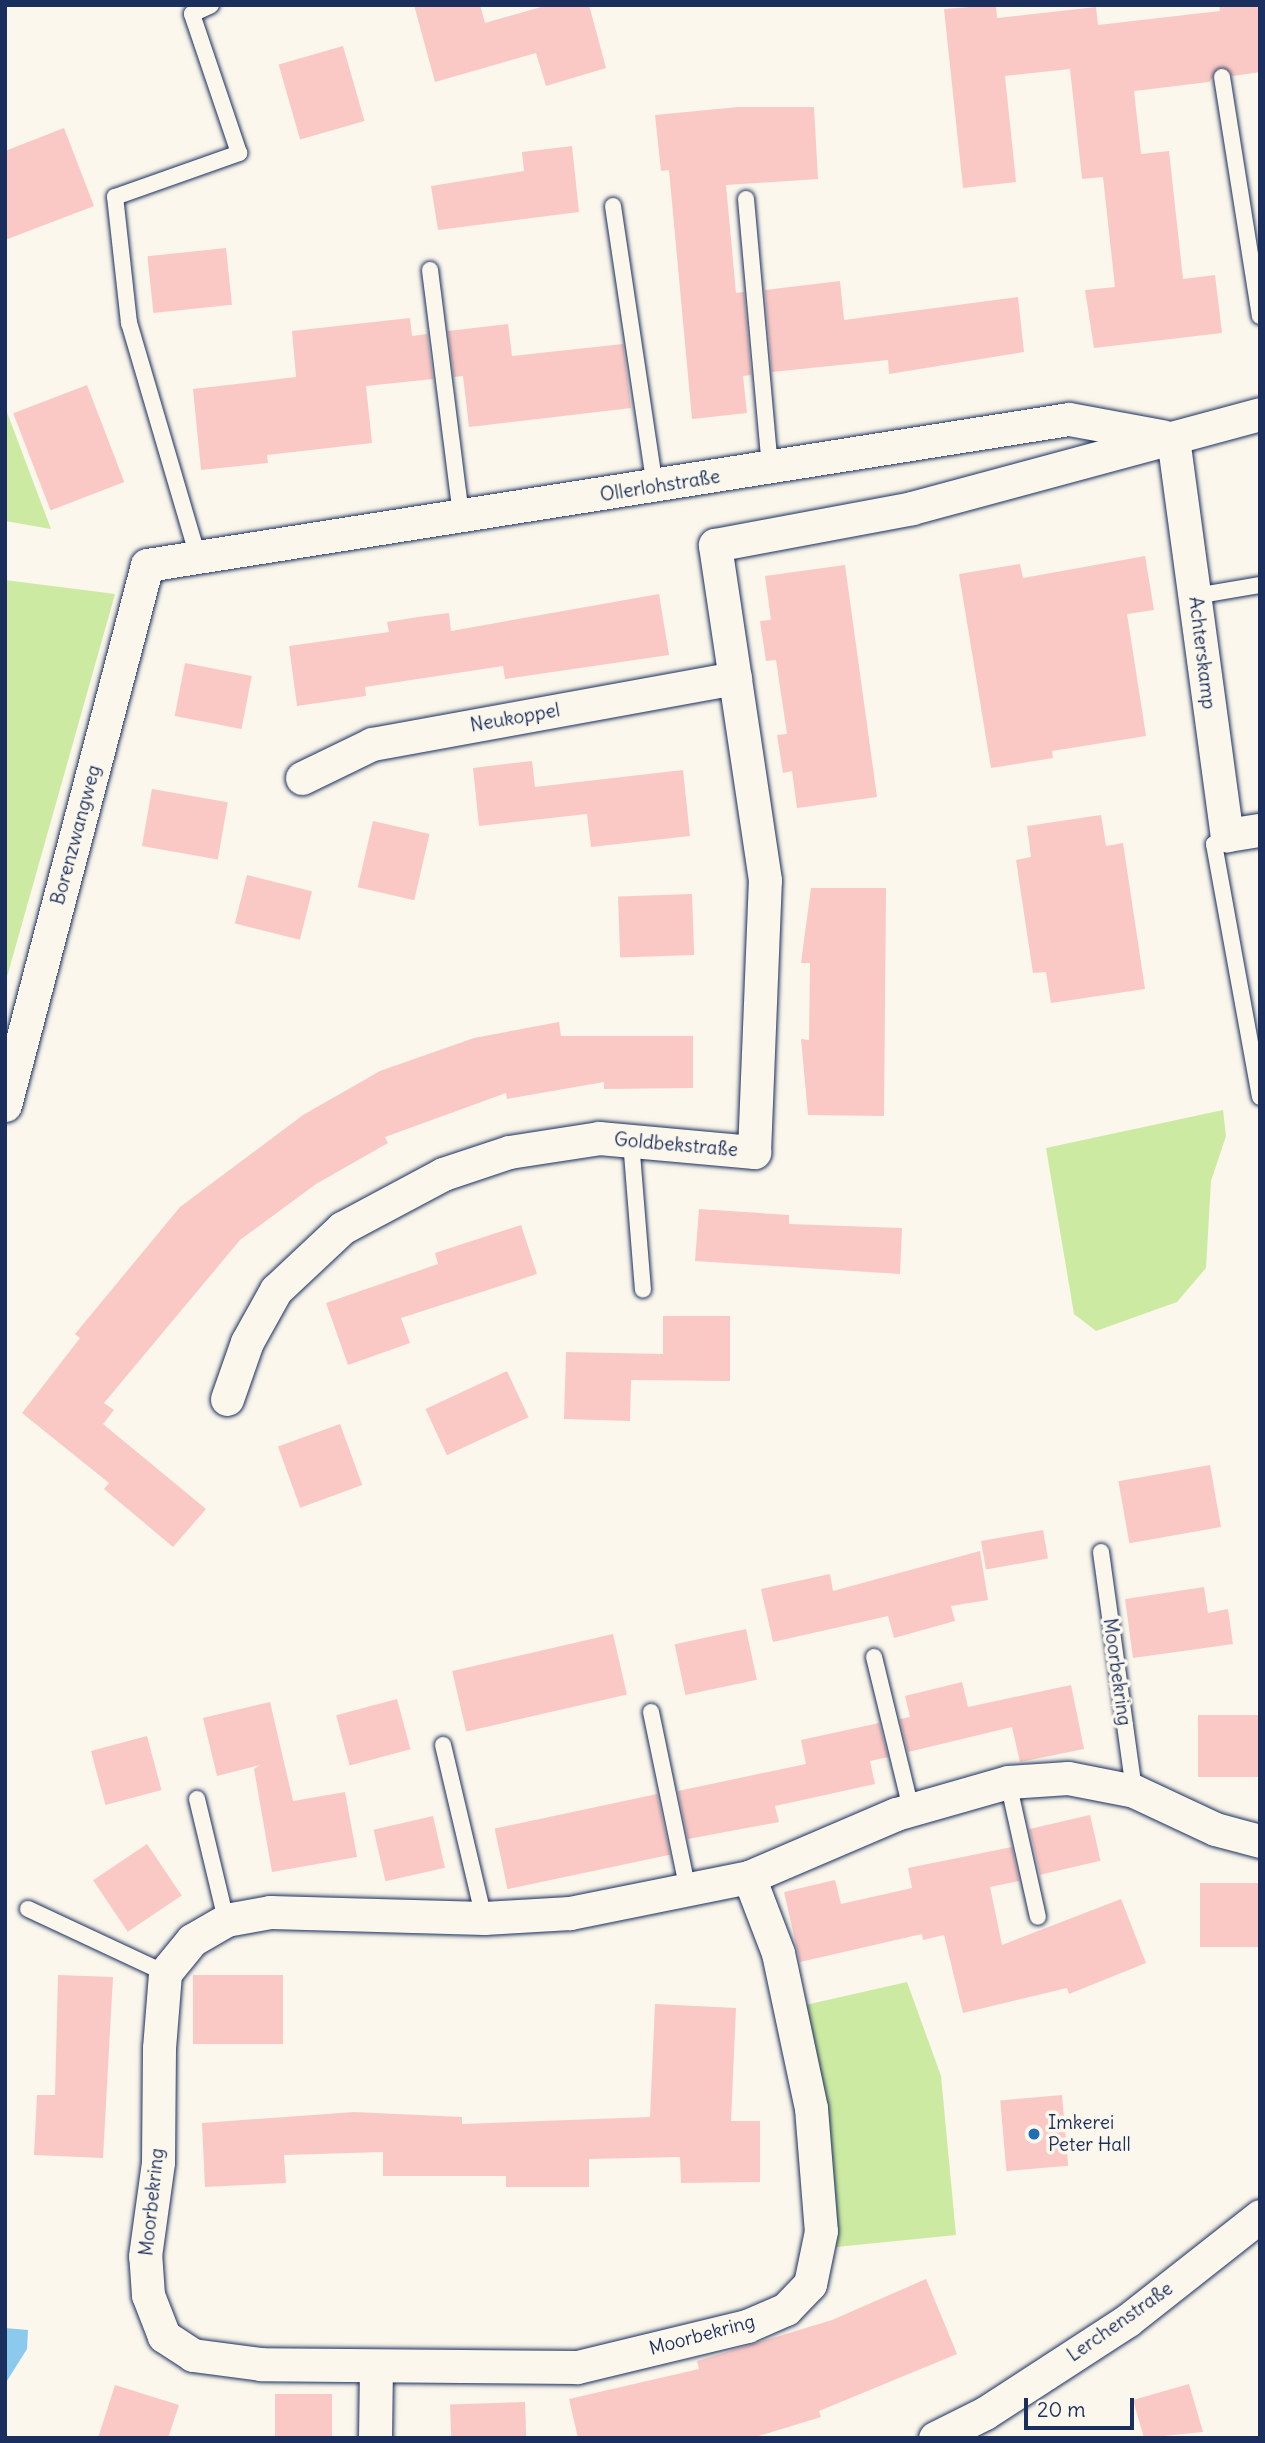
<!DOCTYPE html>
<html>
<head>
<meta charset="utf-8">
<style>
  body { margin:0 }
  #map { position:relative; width:1265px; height:2443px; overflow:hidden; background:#fbf7ec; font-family:Delius,sans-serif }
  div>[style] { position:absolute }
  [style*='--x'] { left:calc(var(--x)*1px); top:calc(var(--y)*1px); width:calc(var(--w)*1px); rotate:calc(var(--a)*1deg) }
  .green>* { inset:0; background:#cceaa1 }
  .water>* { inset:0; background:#8ccaed }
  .building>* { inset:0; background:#fac9c5; transform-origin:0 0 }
  .roads { filter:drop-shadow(0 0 2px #1b2f5e) drop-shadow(0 0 2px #1b2f5e) }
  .lane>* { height:16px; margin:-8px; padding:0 8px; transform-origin:8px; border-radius:8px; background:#fbf7ec }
  .street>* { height:33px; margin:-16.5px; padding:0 16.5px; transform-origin:16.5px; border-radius:16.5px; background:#fbf7ec }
  .dots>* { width:19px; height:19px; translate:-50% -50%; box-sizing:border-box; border:4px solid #fbf7ec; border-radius:50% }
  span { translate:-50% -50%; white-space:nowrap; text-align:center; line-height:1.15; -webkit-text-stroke:7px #fbf7ec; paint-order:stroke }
  .street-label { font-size:19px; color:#1b2f5e }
  .poi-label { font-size:19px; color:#1b2f5e }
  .left { translate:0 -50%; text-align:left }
  .frame { position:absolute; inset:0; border:7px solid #1b2f5e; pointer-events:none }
  .scale { position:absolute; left:1024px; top:2398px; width:110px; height:32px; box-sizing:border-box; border:4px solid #1b2f5e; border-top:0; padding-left:9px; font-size:21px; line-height:24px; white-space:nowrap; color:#1b2f5e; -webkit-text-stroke:5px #fbf7ec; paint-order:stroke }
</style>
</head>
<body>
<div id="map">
  <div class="green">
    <i style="clip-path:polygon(5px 407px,51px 529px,5px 521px)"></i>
    <i style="clip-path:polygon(5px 580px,115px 594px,5px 984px)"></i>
    <i style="clip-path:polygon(1223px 1110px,1226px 1136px,1211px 1181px,1206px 1268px,1177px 1302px,1096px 1331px,1074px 1314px,1046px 1148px)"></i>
    <i style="clip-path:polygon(907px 1982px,941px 2076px,956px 2235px,836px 2247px,801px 2006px)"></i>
  </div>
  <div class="water">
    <i style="clip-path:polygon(5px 2328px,28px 2330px,27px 2349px,5px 2384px)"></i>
  </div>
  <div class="building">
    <i style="clip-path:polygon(414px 5px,480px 5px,485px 23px,548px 5px,589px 5px,606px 68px,546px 86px,536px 53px,435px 82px)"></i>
    <i style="clip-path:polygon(996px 5px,997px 18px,1096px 7px,1098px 25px,1220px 11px,1219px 5px,1260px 5px,1260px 72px,1233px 76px,1221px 67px,1209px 82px,1134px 91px,1141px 154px,1169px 151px,1183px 279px,1215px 275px,1222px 333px,1094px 348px,1085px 290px,1115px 287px,1103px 177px,1082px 179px,1070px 69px,1005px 76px,1016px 182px,963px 188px,944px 9px)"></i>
    <i style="left:343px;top:46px;width:78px;height:67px;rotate:74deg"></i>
    <i style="clip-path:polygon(738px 107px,814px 107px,818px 179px,726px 185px,736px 293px,744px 292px,751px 375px,743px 376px,747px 413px,692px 419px,669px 170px,661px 171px,655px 115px)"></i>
    <i style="clip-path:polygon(64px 128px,94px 206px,5px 240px,5px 151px)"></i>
    <i style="clip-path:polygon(572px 146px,579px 212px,438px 230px,431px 186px,524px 171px,522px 152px)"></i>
    <i style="left:226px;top:248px;width:57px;height:79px;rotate:84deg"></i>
    <i style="clip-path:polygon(840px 281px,844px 320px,1018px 297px,1024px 352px,889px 374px,888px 360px,772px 372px,765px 290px)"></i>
    <i style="clip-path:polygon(410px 318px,412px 336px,427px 334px,433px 379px,366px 386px,372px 443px,267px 455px,268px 463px,201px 470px,193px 389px,296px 377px,292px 331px)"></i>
    <i style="clip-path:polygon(508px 324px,512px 356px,623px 344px,631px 408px,469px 427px,463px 376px,454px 377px,448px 331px)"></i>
    <i style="left:87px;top:385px;width:104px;height:79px;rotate:69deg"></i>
    <i style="clip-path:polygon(1145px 556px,1154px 610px,1127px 614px,1146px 736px,1052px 751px,1053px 758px,991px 768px,959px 574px,1020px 564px,1023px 578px)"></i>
    <i style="clip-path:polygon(845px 565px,877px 797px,797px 808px,792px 771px,783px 773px,777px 735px,787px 734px,776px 660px,766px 661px,760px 621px,771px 620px,765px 576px)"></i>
    <i style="clip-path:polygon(659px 594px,669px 655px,505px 679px,503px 666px,365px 687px,366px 696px,297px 706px,289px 646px,389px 632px,387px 622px,418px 617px,449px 613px,451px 631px)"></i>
    <i style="left:185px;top:663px;width:68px;height:54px;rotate:11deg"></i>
    <i style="clip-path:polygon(532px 761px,535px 787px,683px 770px,690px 836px,591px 847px,587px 814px,479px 826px,473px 768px)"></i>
    <i style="left:152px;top:789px;width:77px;height:58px;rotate:10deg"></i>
    <i style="clip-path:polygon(1101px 815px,1106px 846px,1123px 843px,1145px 989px,1051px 1003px,1046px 972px,1033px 973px,1016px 860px,1031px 857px,1027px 826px)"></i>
    <i style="left:373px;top:821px;width:58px;height:68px;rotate:13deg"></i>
    <i style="left:247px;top:875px;width:67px;height:50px;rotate:14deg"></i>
    <i style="clip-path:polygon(811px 888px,886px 888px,884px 1116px,808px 1115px,801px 1039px,809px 1040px,810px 963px,801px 963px)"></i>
    <i style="left:692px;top:894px;width:61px;height:74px;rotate:88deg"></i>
    <i style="clip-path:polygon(559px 1022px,561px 1036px,693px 1036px,693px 1088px,604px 1089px,604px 1082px,507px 1099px,506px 1093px,385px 1137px,388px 1143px,316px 1184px,240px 1240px,104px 1403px,114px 1410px,103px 1424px,206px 1509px,173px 1547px,104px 1489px,109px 1483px,22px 1413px,80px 1338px,75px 1334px,180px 1207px,303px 1115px,380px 1071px,474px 1038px)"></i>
    <i style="clip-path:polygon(699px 1209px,789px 1215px,789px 1224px,902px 1228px,900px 1274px,695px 1261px)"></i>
    <i style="clip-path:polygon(521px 1225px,537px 1274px,401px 1318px,410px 1343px,348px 1365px,326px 1303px,438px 1264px,435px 1253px)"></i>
    <i style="clip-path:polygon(663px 1316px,730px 1316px,730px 1381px,631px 1380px,630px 1421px,564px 1419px,566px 1352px,663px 1354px)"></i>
    <i style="left:507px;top:1371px;width:51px;height:90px;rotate:65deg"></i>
    <i style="left:340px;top:1424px;width:65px;height:66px;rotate:70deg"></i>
    <i style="left:1210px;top:1465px;width:63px;height:93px;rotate:80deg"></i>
    <i style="left:1043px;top:1530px;width:29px;height:63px;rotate:80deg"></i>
    <i style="clip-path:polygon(980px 1551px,988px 1600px,951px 1606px,955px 1621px,894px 1638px,888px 1616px,773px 1642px,761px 1589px,830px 1574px,833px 1591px)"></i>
    <i style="clip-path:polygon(1204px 1587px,1208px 1613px,1228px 1609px,1233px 1644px,1133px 1658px,1125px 1599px)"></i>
    <i style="left:746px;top:1629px;width:52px;height:73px;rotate:78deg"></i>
    <i style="left:613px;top:1634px;width:62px;height:165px;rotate:77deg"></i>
    <i style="clip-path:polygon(962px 1682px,968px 1707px,1071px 1685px,1084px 1749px,1020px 1762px,1012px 1727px,908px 1752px,900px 1719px,910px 1717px,905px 1696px)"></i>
    <i style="left:397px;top:1699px;width:52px;height:63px;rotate:75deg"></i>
    <i style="clip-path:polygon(270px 1702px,293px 1801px,345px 1792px,357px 1857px,272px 1872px,254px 1769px,260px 1765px,217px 1776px,203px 1718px)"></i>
    <i style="left:1260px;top:1715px;width:62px;height:62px;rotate:90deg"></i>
    <i style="clip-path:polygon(879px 1723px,888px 1757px,870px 1761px,875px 1784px,775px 1806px,779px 1822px,688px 1839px,678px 1791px,806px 1764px,801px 1740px)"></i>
    <i style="left:147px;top:1736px;width:56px;height:58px;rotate:75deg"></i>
    <i style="left:657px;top:1794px;width:62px;height:166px;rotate:78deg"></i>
    <i style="left:1090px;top:1815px;width:47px;height:62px;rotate:77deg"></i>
    <i style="left:433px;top:1816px;width:53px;height:61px;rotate:77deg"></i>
    <i style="left:147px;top:1844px;width:62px;height:65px;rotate:56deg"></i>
    <i style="clip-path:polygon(1012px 1847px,1019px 1881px,990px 1887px,1002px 1945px,1121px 1899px,1146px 1963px,1069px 1994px,1067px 1988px,963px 2013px,944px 1935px,923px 1940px,922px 1934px,800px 1962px,784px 1892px,835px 1880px,841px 1904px,912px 1888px,908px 1868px)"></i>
    <i style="left:1260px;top:1883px;width:64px;height:60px;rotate:90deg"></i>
    <i style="clip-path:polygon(58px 1975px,113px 1977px,103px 2158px,34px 2155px,37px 2095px,55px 2095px)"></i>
    <i style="left:283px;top:1975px;width:69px;height:90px;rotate:90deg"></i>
    <i style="clip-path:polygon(655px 2004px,736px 2008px,731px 2121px,760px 2121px,760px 2182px,681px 2183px,680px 2157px,589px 2159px,589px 2187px,506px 2187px,506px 2176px,383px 2176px,383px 2152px,284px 2155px,286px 2183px,205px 2187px,202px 2123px,354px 2112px,462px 2117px,462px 2124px,650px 2117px)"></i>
    <i style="left:1062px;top:2095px;width:71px;height:62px;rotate:85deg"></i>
    <i style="clip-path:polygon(926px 2279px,957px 2354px,819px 2411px,821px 2417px,752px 2438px,578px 2438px,569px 2399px,699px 2369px,697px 2361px,832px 2320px)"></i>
    <i style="clip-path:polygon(1189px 2384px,1203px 2432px,1144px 2438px,1133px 2400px)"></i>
    <i style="clip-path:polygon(115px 2385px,179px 2405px,168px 2438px,98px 2438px)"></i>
    <i style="left:275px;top:2394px;width:57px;height:44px"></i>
    <i style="left:525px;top:2402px;width:36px;height:75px;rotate:88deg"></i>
  </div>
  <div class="roads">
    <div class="lane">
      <i style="--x:1222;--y:77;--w:242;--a:81"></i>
      <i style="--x:746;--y:199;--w:271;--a:84.9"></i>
      <i style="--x:613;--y:206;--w:283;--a:81.5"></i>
      <i style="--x:430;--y:270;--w:248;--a:82.8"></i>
      <i style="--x:198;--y:557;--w:244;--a:-106.4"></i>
      <i style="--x:129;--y:323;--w:127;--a:-96.3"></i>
      <i style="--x:115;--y:197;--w:132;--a:-19.5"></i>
      <i style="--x:239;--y:153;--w:147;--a:-108.7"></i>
      <i style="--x:192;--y:14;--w:21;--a:-25"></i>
      <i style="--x:1195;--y:596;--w:66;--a:-9.6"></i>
      <i style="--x:1227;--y:835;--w:16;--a:145"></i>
      <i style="--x:1214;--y:844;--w:257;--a:79.7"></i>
      <i style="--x:631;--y:1141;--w:149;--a:85.4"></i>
      <i style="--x:1101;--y:1552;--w:241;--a:82.1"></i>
      <i style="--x:874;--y:1657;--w:156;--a:76.3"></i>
      <i style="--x:651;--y:1712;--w:182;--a:78.3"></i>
      <i style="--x:443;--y:1745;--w:178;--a:76.7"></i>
      <i style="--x:1008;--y:1782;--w:138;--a:77.5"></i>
      <i style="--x:197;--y:1799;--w:124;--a:76.5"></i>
      <i style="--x:28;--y:1909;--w:151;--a:25"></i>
    </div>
    <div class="street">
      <i style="--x:1173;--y:438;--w:401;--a:82.3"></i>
      <i style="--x:1227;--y:835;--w:33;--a:-9"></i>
      <i style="--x:302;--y:778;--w:78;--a:-25.9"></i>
      <i style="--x:372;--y:744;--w:369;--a:-10.3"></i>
      <i style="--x:5;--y:1105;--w:558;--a:-75.27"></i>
      <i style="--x:147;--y:565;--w:933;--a:-9"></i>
      <i style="--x:1069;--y:419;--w:95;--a:10.4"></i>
      <i style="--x:227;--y:1399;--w:60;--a:-70.7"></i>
      <i style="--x:247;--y:1342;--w:60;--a:-60.9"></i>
      <i style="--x:276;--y:1290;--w:91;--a:-43.2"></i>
      <i style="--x:342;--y:1228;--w:115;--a:-28.1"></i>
      <i style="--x:443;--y:1174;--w:70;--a:-18.4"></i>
      <i style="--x:509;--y:1152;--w:91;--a:-8.8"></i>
      <i style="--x:599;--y:1138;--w:156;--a:5.2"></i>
      <i style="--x:754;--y:1152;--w:272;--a:-87.7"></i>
      <i style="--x:765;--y:880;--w:339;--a:-98.5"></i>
      <i style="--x:715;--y:545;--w:200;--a:-10.6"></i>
      <i style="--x:912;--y:508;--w:360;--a:-15.1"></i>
      <i style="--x:749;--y:1877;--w:81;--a:69.1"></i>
      <i style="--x:778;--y:1953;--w:158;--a:78"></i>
      <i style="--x:811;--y:2108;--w:123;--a:85.4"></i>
      <i style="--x:821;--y:2231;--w:54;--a:101.7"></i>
      <i style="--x:810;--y:2284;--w:35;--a:134"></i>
      <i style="--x:786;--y:2309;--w:43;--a:156.4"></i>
      <i style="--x:747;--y:2326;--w:175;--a:166.4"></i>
      <i style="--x:577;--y:2367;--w:316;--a:-179.5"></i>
      <i style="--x:261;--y:2364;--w:69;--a:-172.5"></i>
      <i style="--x:193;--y:2355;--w:35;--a:-147"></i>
      <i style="--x:164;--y:2336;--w:44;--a:-111.3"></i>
      <i style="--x:148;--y:2295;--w:39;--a:-94"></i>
      <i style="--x:145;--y:2256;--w:95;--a:-82.1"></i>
      <i style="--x:158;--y:2162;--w:114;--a:-89.5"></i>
      <i style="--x:159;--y:2048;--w:75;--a:-85.4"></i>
      <i style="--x:165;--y:1973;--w:43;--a:-50.7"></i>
      <i style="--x:192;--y:1940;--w:39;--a:-30"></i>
      <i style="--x:226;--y:1920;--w:45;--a:-10.3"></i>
      <i style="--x:270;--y:1912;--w:214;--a:1.6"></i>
      <i style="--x:484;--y:1918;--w:86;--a:-3.3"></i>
      <i style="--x:570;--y:1913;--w:183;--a:-11.4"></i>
      <i style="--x:749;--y:1877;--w:160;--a:-23.2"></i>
      <i style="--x:896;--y:1814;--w:116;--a:-15.9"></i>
      <i style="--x:1008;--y:1782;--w:60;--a:-3.8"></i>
      <i style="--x:1068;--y:1778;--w:67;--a:11.1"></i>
      <i style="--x:1134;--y:1791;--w:89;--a:25.1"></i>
      <i style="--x:1215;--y:1829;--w:47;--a:14.9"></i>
      <i style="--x:375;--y:2438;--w:72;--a:-89.2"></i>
      <i style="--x:935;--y:2438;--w:56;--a:-26.6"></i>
      <i style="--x:985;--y:2413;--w:171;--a:-33"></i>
      <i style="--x:1128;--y:2320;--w:168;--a:-38.2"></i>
    </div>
  </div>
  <div class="dots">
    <i style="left:1034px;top:2134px;background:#1f6fb2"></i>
  </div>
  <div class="street-label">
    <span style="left:660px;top:486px;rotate:-9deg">Ollerlohstraße</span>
    <span style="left:1202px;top:653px;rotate:83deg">Achterskamp</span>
    <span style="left:515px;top:718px;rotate:-10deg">Neukoppel</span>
    <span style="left:76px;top:835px;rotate:-75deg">Borenzwangweg</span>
    <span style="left:676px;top:1145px;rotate:5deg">Goldbekstraße</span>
    <span style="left:1117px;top:1672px;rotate:82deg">Moorbekring</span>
    <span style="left:152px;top:2202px;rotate:-84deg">Moorbekring</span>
    <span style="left:1120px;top:2322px;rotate:-35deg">Lerchenstraße</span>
    <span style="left:702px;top:2335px;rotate:-15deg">Moorbekring</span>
  </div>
  <div class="poi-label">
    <span class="left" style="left:1048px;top:2134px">Imkerei<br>Peter Hall</span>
  </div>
  <div class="frame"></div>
  <div class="scale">20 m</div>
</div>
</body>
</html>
